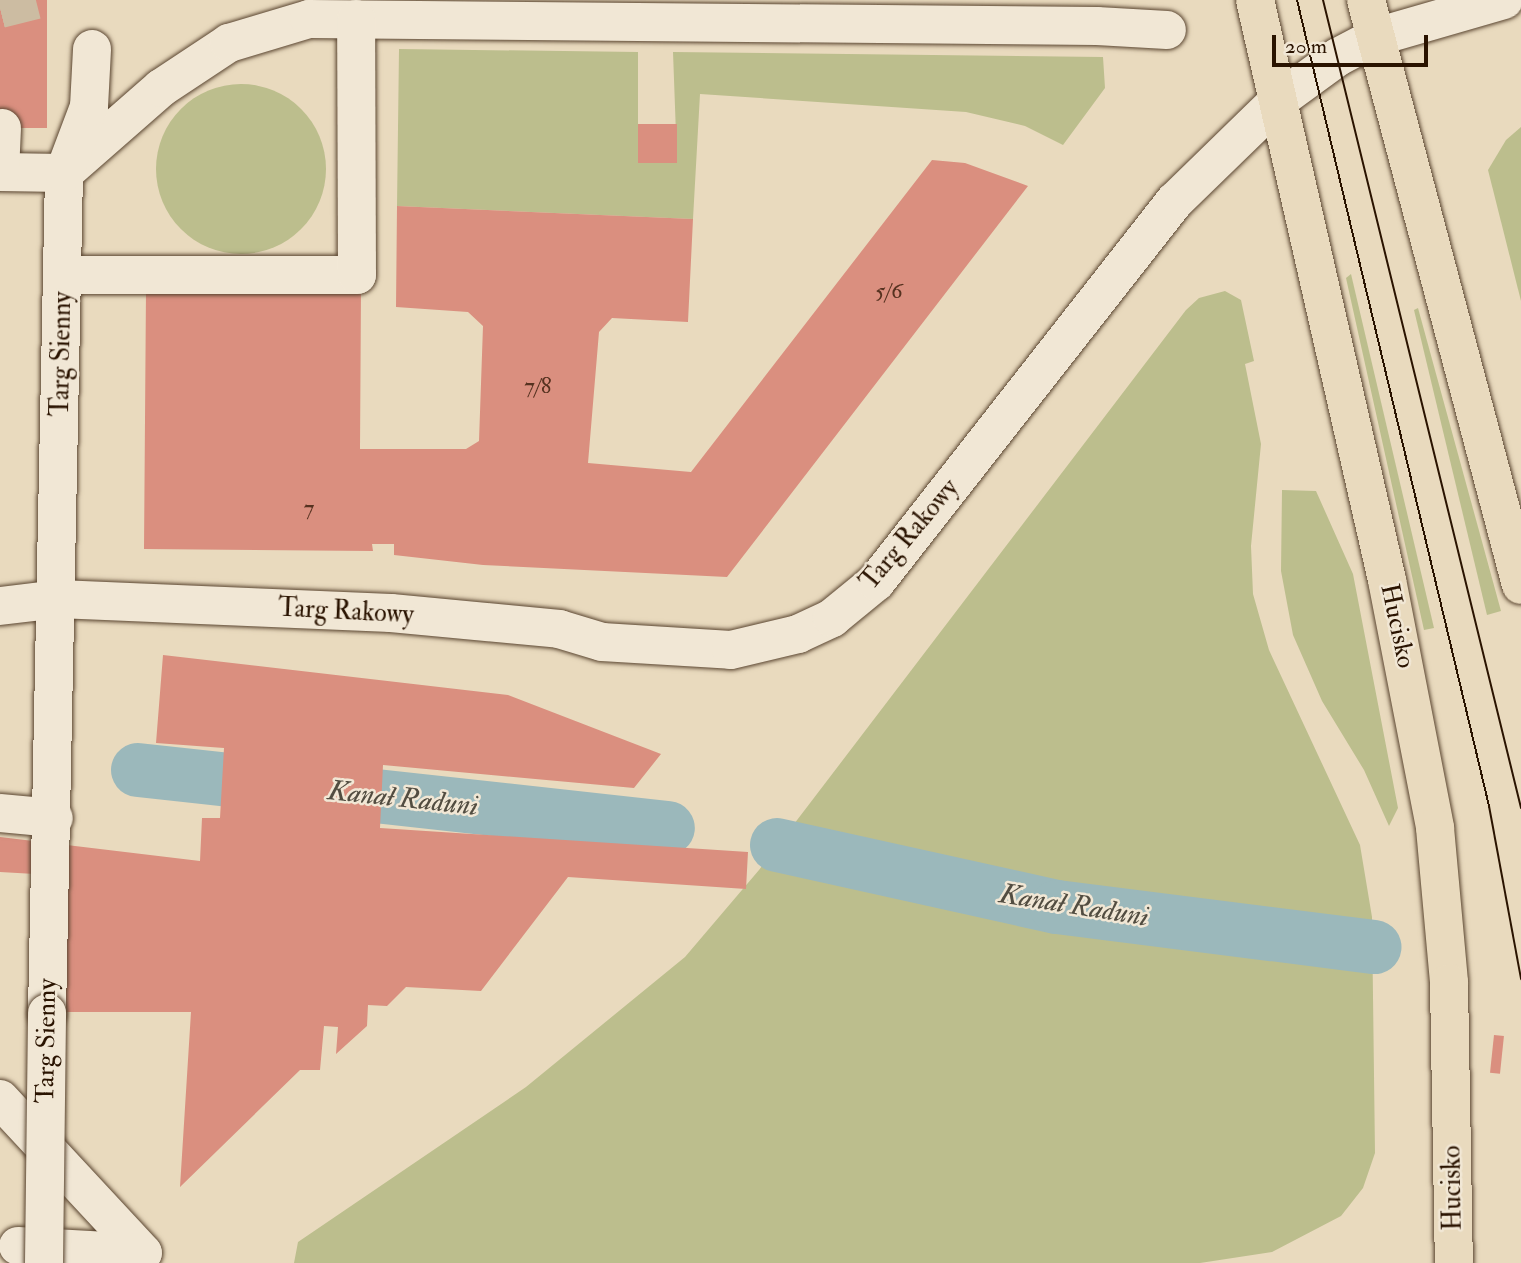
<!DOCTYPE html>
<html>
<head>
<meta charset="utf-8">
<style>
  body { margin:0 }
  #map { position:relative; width:1521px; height:1263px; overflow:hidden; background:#e9dabe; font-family:"IM FELL Double Pica",serif }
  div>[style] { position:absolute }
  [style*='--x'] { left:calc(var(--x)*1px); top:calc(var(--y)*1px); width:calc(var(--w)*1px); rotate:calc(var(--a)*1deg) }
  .green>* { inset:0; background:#bcbe8d }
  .round { border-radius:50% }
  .canal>* { height:54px; margin:-27px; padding:0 27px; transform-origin:27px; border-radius:27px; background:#9bb8bb }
  .building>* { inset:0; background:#da8f7f; transform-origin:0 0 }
  .minor-tunnel>* { height:38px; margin-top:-19px; transform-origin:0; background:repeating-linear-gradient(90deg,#ccbca2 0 38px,transparent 0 57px) }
  .roads { filter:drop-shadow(0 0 2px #5a4530) drop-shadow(0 0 2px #5a4530) }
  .minor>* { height:38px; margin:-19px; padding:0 19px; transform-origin:19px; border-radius:19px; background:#f1e7d5 }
  .major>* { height:38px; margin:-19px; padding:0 19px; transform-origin:19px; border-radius:19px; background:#e9dabe }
  .tram>* { height:2px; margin:-1px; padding:0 1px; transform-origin:1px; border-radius:1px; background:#2a1300 }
  .bridges { filter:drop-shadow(0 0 2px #5a4530) drop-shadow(0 0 2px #5a4530) }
  .minor-bridge>* { height:38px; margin:-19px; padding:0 19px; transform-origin:19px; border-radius:19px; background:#f1e7d5 }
  span { translate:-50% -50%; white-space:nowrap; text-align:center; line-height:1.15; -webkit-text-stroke:5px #f1e7d5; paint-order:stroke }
  .number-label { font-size:23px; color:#563220 }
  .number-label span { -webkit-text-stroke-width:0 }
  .street-label { font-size:26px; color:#2a1300 }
  .water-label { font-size:28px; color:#524d41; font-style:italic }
  .scale { position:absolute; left:1272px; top:35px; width:156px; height:32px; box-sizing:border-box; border:4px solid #2a1300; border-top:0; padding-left:9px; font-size:21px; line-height:24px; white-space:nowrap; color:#2a1300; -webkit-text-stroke:5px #f1e7d5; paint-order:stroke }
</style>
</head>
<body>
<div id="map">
  <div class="green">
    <i style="clip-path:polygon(399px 49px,638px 52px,638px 162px,677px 162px,673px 52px,1103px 57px,1105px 88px,1063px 145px,1025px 126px,966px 112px,700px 94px,693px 219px,397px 206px)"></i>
    <i class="round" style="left:156px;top:84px;width:170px;height:170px"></i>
    <i style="clip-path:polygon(1521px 127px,1521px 301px,1488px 170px,1506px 140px)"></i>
    <i style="clip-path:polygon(1351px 274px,1434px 628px,1424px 630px,1346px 278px)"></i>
    <i style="clip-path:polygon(1225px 291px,1241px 300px,1254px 361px,1245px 364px,1261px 444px,1251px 546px,1253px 594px,1269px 650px,1360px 845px,1372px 917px,1375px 1153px,1363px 1188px,1341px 1216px,1272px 1252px,1200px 1263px,294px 1263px,298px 1242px,526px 1087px,685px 957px,759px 870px,1186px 310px,1199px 298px)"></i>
    <i style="clip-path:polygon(1418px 308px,1501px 611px,1487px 615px,1414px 310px)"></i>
    <i style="clip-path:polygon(1282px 490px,1316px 491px,1353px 574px,1398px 808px,1389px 826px,1364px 770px,1322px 701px,1293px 635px,1281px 571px)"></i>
  </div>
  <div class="canal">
    <i style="--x:138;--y:770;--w:533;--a:6.25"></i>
    <i style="--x:777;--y:845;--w:287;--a:12.5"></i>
    <i style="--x:1057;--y:907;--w:320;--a:7.2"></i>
  </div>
  <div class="building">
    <i style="left:0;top:0;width:47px;height:128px"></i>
    <i style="left:638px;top:124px;width:39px;height:39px"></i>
    <i style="clip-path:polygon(932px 160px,965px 163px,1028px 186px,727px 577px,483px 565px,394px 555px,394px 544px,372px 544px,373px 551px,144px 549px,146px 290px,361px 290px,360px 449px,466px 449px,479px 441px,483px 326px,468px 312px,396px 307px,397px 206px,693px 219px,688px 322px,612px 318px,599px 332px,588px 463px,691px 472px)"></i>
    <i style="clip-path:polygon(163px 655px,508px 695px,661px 754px,634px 788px,383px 765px,380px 828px,748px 852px,746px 889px,568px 877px,481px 991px,406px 987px,387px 1006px,368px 1005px,367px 1026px,336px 1054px,338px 1027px,324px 1026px,320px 1070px,300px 1070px,180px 1187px,191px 1012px,32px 1012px,35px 874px,0 872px,0 837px,200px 861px,202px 818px,220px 818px,224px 748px,156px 743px)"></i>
    <i style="left:1494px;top:1035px;width:10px;height:38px;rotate:6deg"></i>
  </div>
  <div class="minor-tunnel">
    <i style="--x:0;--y:9;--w:37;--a:-14"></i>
  </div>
  <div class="roads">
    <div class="minor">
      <i style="--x:0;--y:172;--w:64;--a:0.9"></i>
      <i style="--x:0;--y:172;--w:44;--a:-87.4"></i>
      <i style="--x:64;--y:173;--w:129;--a:-41.2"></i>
      <i style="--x:161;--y:88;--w:82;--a:-33.5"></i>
      <i style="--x:229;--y:43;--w:84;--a:-16.7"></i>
      <i style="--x:309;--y:19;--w:788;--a:0.51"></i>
      <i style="--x:1097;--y:26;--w:70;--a:3.3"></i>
      <i style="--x:63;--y:275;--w:294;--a:0"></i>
      <i style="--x:357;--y:275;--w:256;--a:-90.2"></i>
      <i style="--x:0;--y:606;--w:58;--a:-6.9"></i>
      <i style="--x:58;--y:599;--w:333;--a:2.4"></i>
      <i style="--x:391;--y:613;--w:169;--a:5.4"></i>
      <i style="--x:559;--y:629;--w:45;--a:16.8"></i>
      <i style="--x:602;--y:642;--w:129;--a:3.5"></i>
      <i style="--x:731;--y:650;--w:69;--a:-13.4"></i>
      <i style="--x:798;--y:634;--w:38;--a:-25"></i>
      <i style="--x:832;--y:618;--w:57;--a:-39.3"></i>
      <i style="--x:876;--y:582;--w:484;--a:-51.9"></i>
      <i style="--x:1175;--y:201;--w:145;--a:-44.2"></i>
      <i style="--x:1279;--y:100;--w:73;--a:-36.1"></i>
      <i style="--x:1338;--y:57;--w:43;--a:-27.8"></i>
      <i style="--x:1376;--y:37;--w:133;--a:-16.1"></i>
      <i style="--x:0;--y:813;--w:54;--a:5.3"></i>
      <i style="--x:47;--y:1013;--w:840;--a:-88.84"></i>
      <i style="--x:64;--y:173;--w:71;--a:-69.3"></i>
      <i style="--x:89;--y:107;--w:58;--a:-87"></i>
      <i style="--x:0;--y:1099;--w:210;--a:47.1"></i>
      <i style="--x:18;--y:1246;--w:125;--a:3.2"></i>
    </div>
    <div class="major">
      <i style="--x:1255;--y:0;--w:595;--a:77.18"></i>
      <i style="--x:1387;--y:580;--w:253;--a:79"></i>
      <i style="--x:1435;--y:828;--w:156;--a:84.8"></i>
      <i style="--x:1449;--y:983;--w:280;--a:89"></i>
      <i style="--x:1366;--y:0;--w:605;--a:75.16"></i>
    </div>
  </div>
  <div class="tram">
    <i style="--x:1297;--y:0;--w:829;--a:76.6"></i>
    <i style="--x:1489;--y:806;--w:176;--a:79.5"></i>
    <i style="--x:1323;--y:0;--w:832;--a:76.23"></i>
  </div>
  <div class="bridges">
    <div class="minor-bridge">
      <i style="--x:44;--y:1263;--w:250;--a:-89.3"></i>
    </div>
  </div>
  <div class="number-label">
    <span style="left:889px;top:291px">5/6</span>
    <span style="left:538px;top:386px">7/8</span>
    <span style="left:309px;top:508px">7</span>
  </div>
  <div class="street-label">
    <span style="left:62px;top:354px;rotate:-89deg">Targ Sienny</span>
    <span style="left:910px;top:535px;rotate:-50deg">Targ Rakowy</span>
    <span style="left:346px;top:612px;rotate:3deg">Targ Rakowy</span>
    <span style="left:1397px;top:626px;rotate:78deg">Hucisko</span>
    <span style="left:47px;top:1041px;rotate:-89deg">Targ Sienny</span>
    <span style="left:1453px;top:1188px;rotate:-91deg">Hucisko</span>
  </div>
  <div class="water-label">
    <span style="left:403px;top:799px;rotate:6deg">Kanał Raduni</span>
    <span style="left:1074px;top:906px;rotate:9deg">Kanał Raduni</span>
  </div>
  <div class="scale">20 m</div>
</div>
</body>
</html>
